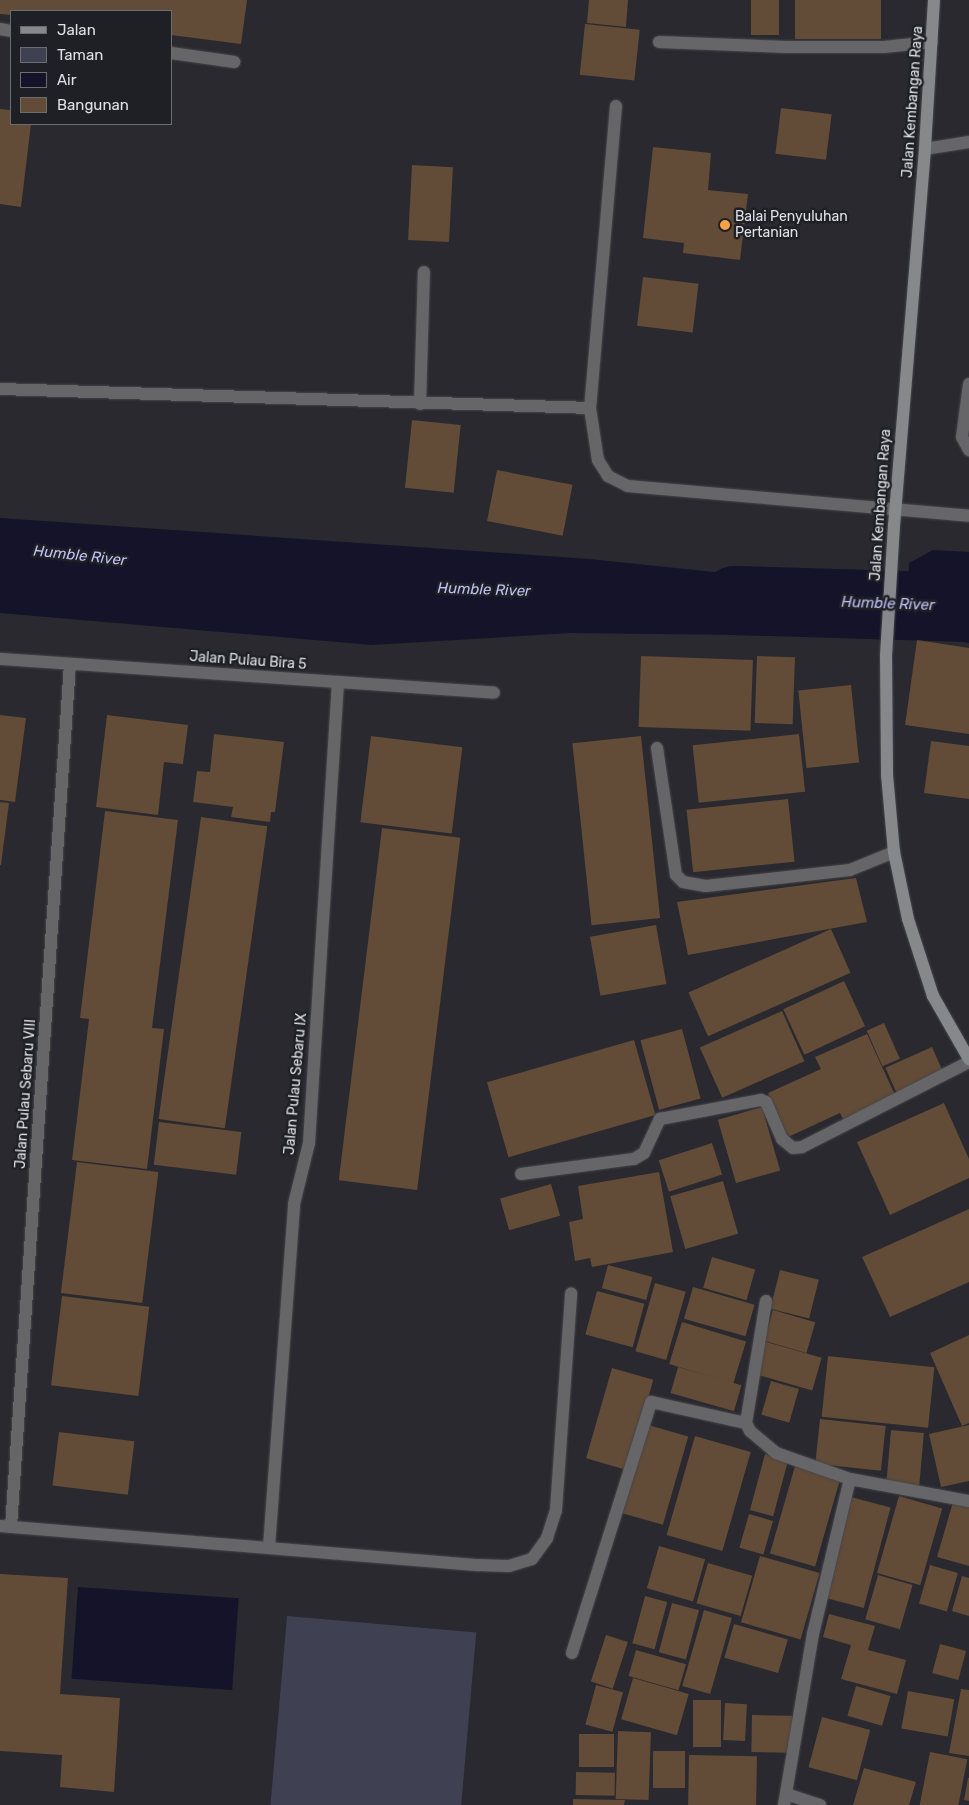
<!DOCTYPE html>
<html>
<head>
<meta charset="utf-8">
<style>
  body { margin:0 }
  #map { position:relative; width:969px; height:1805px; overflow:hidden; background:#29292f; font-family:Rubik,sans-serif }
  div>[style] { position:absolute }
  [style*='--x'] { left:calc(var(--x)*1px); top:calc(var(--y)*1px); width:calc(var(--w)*1px); rotate:calc(var(--a)*1deg) }
  .green>* { inset:0; background:#3f4051; transform-origin:0 0 }
  .water>* { inset:0; background:#141329; transform-origin:0 0 }
  .river>* { height:69px; margin:-34.5px; padding:0 34.5px; transform-origin:34.5px; border-radius:34.5px; background:#141329 }
  .building>* { inset:0; background:#624b37; transform-origin:0 0 }
  .roads { filter:drop-shadow(0 0 1px #46464c) drop-shadow(0 0 1px #46464c) }
  .lane>* { height:12px; margin:-6px; padding:0 6px; transform-origin:6px; border-radius:6px; background:#666669 }
  .street>* { height:12px; margin:-6px; padding:0 6px; transform-origin:6px; border-radius:6px; background:#666669 }
  .secondary>* { height:12px; margin:-6px; padding:0 6px; transform-origin:6px; border-radius:6px; background:#87888c }
  .dots>* { width:14px; height:14px; translate:-50% -50%; box-sizing:border-box; border:2px solid #1f2025; border-radius:50% }
  span { translate:-50% -50%; white-space:nowrap; text-align:center; line-height:1.15; -webkit-text-stroke:5px #1f2025; paint-order:stroke }
  .street-label { font-size:14px; color:#e0e0e4 }
  .poi-label { font-size:14px; color:#e0e0e4 }
  .left { translate:0 -50%; text-align:left }
  .water-label { font-size:15px; color:#bfc1f6; font-style:italic }
  .legend { position:absolute; left:10px; top:10px; width:162px; height:115px; box-sizing:border-box; background:#1f2025; border:1px solid #6c6d71; margin:0; padding:6px 9px; list-style:none; font-size:15px; color:#e0e0e4 }
  .legend li { display:flex; align-items:center; gap:10px; height:25px }
  .legend b { width:25px; border:1px solid #6c6d71 }
</style>
</head>
<body>
<div id="map">
  <div class="green">
    <i style="left:287px;top:1616px;width:190px;height:190px;rotate:5deg"></i>
  </div>
  <div class="water">
    <i style="clip-path:polygon(0 518px,589px 559px,829px 584px,830px 636px,570px 633px,372px 645px,0 613px)"></i>
    <i style="clip-path:polygon(933px 550px,969px 552px,969px 643px,924px 636px,907px 625px,909px 563px)"></i>
    <i style="left:78px;top:1587px;width:161px;height:92px;rotate:4deg"></i>
  </div>
  <div class="river">
    <i style="--x:734;--y:600;--w:235;--a:1.7"></i>
  </div>
  <div class="building">
    <i style="clip-path:polygon(0 0,247px 0,241px 44px,171px 35px,171px 11px,11px 11px,11px 15px,0 14px)"></i>
    <i style="clip-path:polygon(589px 0,628px 0,626px 27px,587px 23px)"></i>
    <i style="left:751px;top:0;width:28px;height:35px"></i>
    <i style="left:795px;top:0;width:86px;height:39px"></i>
    <i style="left:585px;top:24px;width:55px;height:51px;rotate:6deg"></i>
    <i style="left:781px;top:108px;width:51px;height:46px;rotate:7deg"></i>
    <i style="clip-path:polygon(0 109px,11px 110px,11px 124px,31px 124px,21px 207px,0 204px)"></i>
    <i style="clip-path:polygon(653px 147px,711px 153px,708px 190px,748px 194px,740px 260px,683px 253px,684px 243px,643px 238px)"></i>
    <i style="left:412px;top:165px;width:41px;height:75px;rotate:3deg"></i>
    <i style="left:643px;top:277px;width:56px;height:49px;rotate:7deg"></i>
    <i style="left:412px;top:420px;width:49px;height:68px;rotate:6deg"></i>
    <i style="left:497px;top:470px;width:77px;height:52px;rotate:11deg"></i>
    <i style="clip-path:polygon(917px 640px,969px 648px,969px 734px,905px 725px)"></i>
    <i style="left:641px;top:656px;width:112px;height:71px;rotate:2deg"></i>
    <i style="left:757px;top:656px;width:38px;height:67px;rotate:2deg"></i>
    <i style="left:851px;top:685px;width:78px;height:53px;rotate:84deg"></i>
    <i style="clip-path:polygon(0 715px,26px 718px,15px 802px,0 800px)"></i>
    <i style="clip-path:polygon(107px 715px,188px 725px,183px 764px,164px 762px,158px 815px,96px 807px)"></i>
    <i style="clip-path:polygon(214px 734px,284px 742px,275px 812px,271px 812px,270px 822px,231px 817px,233px 807px,193px 802px,197px 771px,210px 772px)"></i>
    <i style="left:799px;top:734px;width:58px;height:107px;rotate:84deg"></i>
    <i style="left:371px;top:736px;width:92px;height:87px;rotate:7deg"></i>
    <i style="left:641px;top:736px;width:183px;height:69px;rotate:84deg"></i>
    <i style="clip-path:polygon(931px 741px,969px 746px,969px 799px,924px 793px)"></i>
    <i style="left:788px;top:799px;width:63px;height:102px;rotate:84deg"></i>
    <i style="clip-path:polygon(0 802px,9px 803px,1px 865px,0 865px)"></i>
    <i style="clip-path:polygon(105px 811px,178px 820px,152px 1028px,164px 1029px,147px 1169px,72px 1160px,89px 1019px,80px 1018px)"></i>
    <i style="left:201px;top:817px;width:67px;height:305px;rotate:8deg"></i>
    <i style="left:382px;top:828px;width:79px;height:355px;rotate:7deg"></i>
    <i style="clip-path:polygon(856px 878px,867px 922px,688px 955px,677px 902px)"></i>
    <i style="left:656px;top:925px;width:60px;height:67px;rotate:80deg"></i>
    <i style="left:831px;top:929px;width:48px;height:156px;rotate:66deg"></i>
    <i style="left:844px;top:981px;width:50px;height:67px;rotate:65deg"></i>
    <i style="left:782px;top:1011px;width:55px;height:90px;rotate:66deg"></i>
    <i style="left:884px;top:1023px;width:39px;height:19px;rotate:66deg"></i>
    <i style="left:682px;top:1029px;width:72px;height:43px;rotate:75deg"></i>
    <i style="clip-path:polygon(867px 1034px,895px 1095px,843px 1119px,840px 1113px,788px 1137px,768px 1093px,821px 1069px,815px 1057px)"></i>
    <i style="left:634px;top:1040px;width:78px;height:153px;rotate:74deg"></i>
    <i style="left:932px;top:1047px;width:30px;height:51px;rotate:66deg"></i>
    <i style="clip-path:polygon(944px 1103px,969px 1159px,969px 1178px,890px 1215px,857px 1142px)"></i>
    <i style="left:762px;top:1107px;width:66px;height:46px;rotate:74deg"></i>
    <i style="left:159px;top:1122px;width:83px;height:43px;rotate:7deg"></i>
    <i style="left:712px;top:1143px;width:33px;height:56px;rotate:72deg"></i>
    <i style="left:77px;top:1162px;width:82px;height:132px;rotate:7deg"></i>
    <i style="clip-path:polygon(659px 1172px,673px 1252px,592px 1267px,590px 1258px,575px 1261px,569px 1222px,583px 1219px,578px 1186px)"></i>
    <i style="left:723px;top:1181px;width:55px;height:55px;rotate:74deg"></i>
    <i style="left:551px;top:1184px;width:33px;height:53px;rotate:74deg"></i>
    <i style="clip-path:polygon(969px 1209px,969px 1282px,890px 1317px,862px 1257px)"></i>
    <i style="left:712px;top:1257px;width:45px;height:32px;rotate:16deg"></i>
    <i style="left:608px;top:1265px;width:46px;height:24px;rotate:15deg"></i>
    <i style="left:780px;top:1270px;width:40px;height:40px;rotate:14deg"></i>
    <i style="left:655px;top:1283px;width:32px;height:71px;rotate:16deg"></i>
    <i style="left:693px;top:1287px;width:64px;height:33px;rotate:16deg"></i>
    <i style="left:597px;top:1291px;width:49px;height:45px;rotate:15deg"></i>
    <i style="left:62px;top:1296px;width:88px;height:90px;rotate:7deg"></i>
    <i style="left:773px;top:1310px;width:44px;height:32px;rotate:16deg"></i>
    <i style="left:682px;top:1322px;width:67px;height:44px;rotate:17deg"></i>
    <i style="clip-path:polygon(969px 1335px,969px 1423px,962px 1426px,930px 1353px)"></i>
    <i style="left:763px;top:1341px;width:61px;height:34px;rotate:16deg"></i>
    <i style="left:828px;top:1356px;width:107px;height:61px;rotate:6deg"></i>
    <i style="left:678px;top:1367px;width:66px;height:27px;rotate:16deg"></i>
    <i style="left:612px;top:1368px;width:43px;height:94px;rotate:16deg"></i>
    <i style="left:771px;top:1381px;width:29px;height:35px;rotate:16deg"></i>
    <i style="left:820px;top:1419px;width:66px;height:45px;rotate:6deg"></i>
    <i style="left:645px;top:1424px;width:45px;height:92px;rotate:16deg"></i>
    <i style="clip-path:polygon(969px 1425px,969px 1481px,941px 1487px,929px 1434px)"></i>
    <i style="left:891px;top:1430px;width:33px;height:53px;rotate:5deg"></i>
    <i style="left:59px;top:1432px;width:76px;height:54px;rotate:7deg"></i>
    <i style="left:695px;top:1436px;width:58px;height:103px;rotate:16deg"></i>
    <i style="left:765px;top:1454px;width:24px;height:58px;rotate:15deg"></i>
    <i style="left:795px;top:1466px;width:47px;height:91px;rotate:16deg"></i>
    <i style="left:899px;top:1496px;width:45px;height:80px;rotate:16deg"></i>
    <i style="left:851px;top:1497px;width:41px;height:104px;rotate:15deg"></i>
    <i style="clip-path:polygon(953px 1502px,969px 1507px,969px 1566px,937px 1557px)"></i>
    <i style="left:749px;top:1514px;width:25px;height:35px;rotate:16deg"></i>
    <i style="left:659px;top:1546px;width:48px;height:44px;rotate:16deg"></i>
    <i style="left:760px;top:1556px;width:62px;height:69px;rotate:16deg"></i>
    <i style="left:708px;top:1563px;width:46px;height:42px;rotate:16deg"></i>
    <i style="left:930px;top:1565px;width:29px;height:40px;rotate:16deg"></i>
    <i style="clip-path:polygon(0 1574px,68px 1578px,60px 1694px,120px 1698px,114px 1792px,60px 1787px,62px 1755px,0 1751px)"></i>
    <i style="left:878px;top:1575px;width:36px;height:46px;rotate:16deg"></i>
    <i style="clip-path:polygon(962px 1576px,969px 1578px,969px 1616px,952px 1611px)"></i>
    <i style="left:645px;top:1596px;width:23px;height:49px;rotate:15deg"></i>
    <i style="left:672px;top:1603px;width:28px;height:51px;rotate:15deg"></i>
    <i style="left:704px;top:1610px;width:29px;height:79px;rotate:16deg"></i>
    <i style="clip-path:polygon(829px 1614px,875px 1626px,868px 1650px,906px 1660px,897px 1694px,841px 1679px,851px 1645px,823px 1637px)"></i>
    <i style="left:734px;top:1624px;width:56px;height:35px;rotate:16deg"></i>
    <i style="left:606px;top:1635px;width:23px;height:49px;rotate:18deg"></i>
    <i style="left:940px;top:1644px;width:27px;height:30px;rotate:15deg"></i>
    <i style="left:636px;top:1650px;width:52px;height:27px;rotate:16deg"></i>
    <i style="left:633px;top:1678px;width:58px;height:43px;rotate:16deg"></i>
    <i style="left:596px;top:1685px;width:28px;height:41px;rotate:15deg"></i>
    <i style="left:856px;top:1686px;width:36px;height:31px;rotate:16deg"></i>
    <i style="clip-path:polygon(961px 1689px,969px 1690px,969px 1756px,949px 1753px)"></i>
    <i style="left:908px;top:1691px;width:47px;height:38px;rotate:10deg"></i>
    <i style="left:693px;top:1700px;width:28px;height:47px"></i>
    <i style="left:725px;top:1703px;width:22px;height:37px;rotate:3deg"></i>
    <i style="left:752px;top:1715px;width:40px;height:37px;rotate:1deg"></i>
    <i style="left:822px;top:1717px;width:50px;height:52px;rotate:15deg"></i>
    <i style="left:618px;top:1731px;width:33px;height:68px;rotate:2deg"></i>
    <i style="left:579px;top:1734px;width:35px;height:33px"></i>
    <i style="left:653px;top:1751px;width:32px;height:37px"></i>
    <i style="left:930px;top:1752px;width:38px;height:54px;rotate:11deg"></i>
    <i style="left:689px;top:1755px;width:68px;height:50px;rotate:1deg"></i>
    <i style="clip-path:polygon(864px 1768px,916px 1782px,909px 1805px,853px 1805px)"></i>
    <i style="left:576px;top:1772px;width:39px;height:23px;rotate:1deg"></i>
    <i style="clip-path:polygon(968px 1778px,969px 1778px,969px 1801px,964px 1800px)"></i>
    <i style="clip-path:polygon(573px 1799px,625px 1800px,624px 1805px,573px 1805px)"></i>
  </div>
  <div class="roads">
    <div class="lane">
      <i style="--x:616;--y:106;--w:303;--a:94.9"></i>
      <i style="--x:590;--y:408;--w:53;--a:81.3"></i>
      <i style="--x:598;--y:460;--w:19;--a:58"></i>
      <i style="--x:608;--y:476;--w:22;--a:27"></i>
      <i style="--x:628;--y:486;--w:342;--a:5"></i>
      <i style="--x:925;--y:149;--w:45;--a:-9"></i>
      <i style="--x:969;--y:384;--w:53;--a:97.5"></i>
      <i style="--x:962;--y:437;--w:15;--a:62"></i>
      <i style="--x:0;--y:389;--w:590;--a:1.84"></i>
      <i style="--x:420;--y:404;--w:132;--a:-88.3"></i>
    </div>
    <div class="street">
      <i style="--x:0;--y:29;--w:11;--a:10"></i>
      <i style="--x:659;--y:42;--w:128;--a:2.2"></i>
      <i style="--x:787;--y:47;--w:97;--a:0"></i>
      <i style="--x:884;--y:47;--w:48;--a:-5.9"></i>
      <i style="--x:171;--y:53;--w:64;--a:8.1"></i>
      <i style="--x:0;--y:659;--w:495;--a:3.9"></i>
      <i style="--x:657;--y:748;--w:128;--a:81.5"></i>
      <i style="--x:676;--y:875;--w:10;--a:45"></i>
      <i style="--x:683;--y:882;--w:23;--a:10"></i>
      <i style="--x:706;--y:886;--w:145;--a:-6.3"></i>
      <i style="--x:850;--y:870;--w:48;--a:-22.2"></i>
      <i style="--x:521;--y:1174;--w:114;--a:-7.6"></i>
      <i style="--x:634;--y:1159;--w:12;--a:-31"></i>
      <i style="--x:644;--y:1153;--w:38;--a:-65"></i>
      <i style="--x:660;--y:1119;--w:103;--a:-10.7"></i>
      <i style="--x:761;--y:1100;--w:5;--a:22"></i>
      <i style="--x:766;--y:1102;--w:40;--a:66.6"></i>
      <i style="--x:782;--y:1139;--w:14;--a:39"></i>
      <i style="--x:793;--y:1148;--w:9;--a:-6"></i>
      <i style="--x:802;--y:1147;--w:187;--a:-27"></i>
      <i style="--x:766;--y:1301;--w:124;--a:99.3"></i>
      <i style="--x:746;--y:1423;--w:9;--a:63"></i>
      <i style="--x:750;--y:1431;--w:34;--a:40"></i>
      <i style="--x:776;--y:1453;--w:78;--a:19.4"></i>
      <i style="--x:850;--y:1479;--w:121;--a:10.5"></i>
      <i style="--x:0;--y:1526;--w:480;--a:4.7"></i>
      <i style="--x:478;--y:1565;--w:31;--a:2"></i>
      <i style="--x:509;--y:1566;--w:24;--a:-17"></i>
      <i style="--x:532;--y:1559;--w:26;--a:-54"></i>
      <i style="--x:547;--y:1538;--w:29;--a:-72"></i>
      <i style="--x:556;--y:1510;--w:217;--a:-86"></i>
      <i style="--x:11;--y:1527;--w:865;--a:-86.09"></i>
      <i style="--x:269;--y:1547;--w:344;--a:-85.8"></i>
      <i style="--x:294;--y:1204;--w:63;--a:-76.2"></i>
      <i style="--x:309;--y:1143;--w:462;--a:-86.4"></i>
      <i style="--x:572;--y:1653;--w:263;--a:-72.5"></i>
      <i style="--x:651;--y:1402;--w:97;--a:12.5"></i>
      <i style="--x:789;--y:1795;--w:33;--a:18"></i>
      <i style="--x:784;--y:1805;--w:173;--a:-80.4"></i>
      <i style="--x:813;--y:1634;--w:159;--a:-76.6"></i>
    </div>
    <div class="secondary">
      <i style="--x:934;--y:0;--w:149;--a:93.5"></i>
      <i style="--x:925;--y:149;--w:377;--a:94.7"></i>
      <i style="--x:894;--y:525;--w:130;--a:93.5"></i>
      <i style="--x:886;--y:655;--w:120;--a:89.5"></i>
      <i style="--x:887;--y:775;--w:77;--a:84.8"></i>
      <i style="--x:894;--y:852;--w:68;--a:78.2"></i>
      <i style="--x:908;--y:919;--w:81;--a:72"></i>
      <i style="--x:933;--y:996;--w:73;--a:60.3"></i>
    </div>
  </div>
  <div class="dots">
    <i style="left:725px;top:225px;background:#f7a149"></i>
  </div>
  <div class="street-label">
    <span style="left:913px;top:102px;rotate:-86deg">Jalan Kembangan Raya</span>
    <span style="left:881px;top:505px;rotate:-86deg">Jalan Kembangan Raya</span>
    <span style="left:248px;top:661px;rotate:4deg">Jalan Pulau Bira 5</span>
    <span style="left:296px;top:1084px;rotate:-85deg">Jalan Pulau Sebaru IX</span>
    <span style="left:26px;top:1094px;rotate:-86deg">Jalan Pulau Sebaru VIII</span>
  </div>
  <div class="poi-label">
    <span class="left" style="left:735px;top:225px">Balai Penyuluhan<br>Pertanian</span>
  </div>
  <div class="water-label">
    <span style="left:80px;top:556px;rotate:6deg">Humble River</span>
    <span style="left:484px;top:590px;rotate:2deg">Humble River</span>
    <span style="left:888px;top:604px;rotate:2deg">Humble River</span>
  </div>
  <ul class="legend">
  <li><b style="height:6px;background:#87888c"></b>Jalan</li>
  <li><b style="height:14px;background:#3f4051"></b>Taman</li>
  <li><b style="height:14px;background:#141329"></b>Air</li>
  <li><b style="height:14px;background:#624b37"></b>Bangunan</li>
  </ul>
</div>
</body>
</html>
